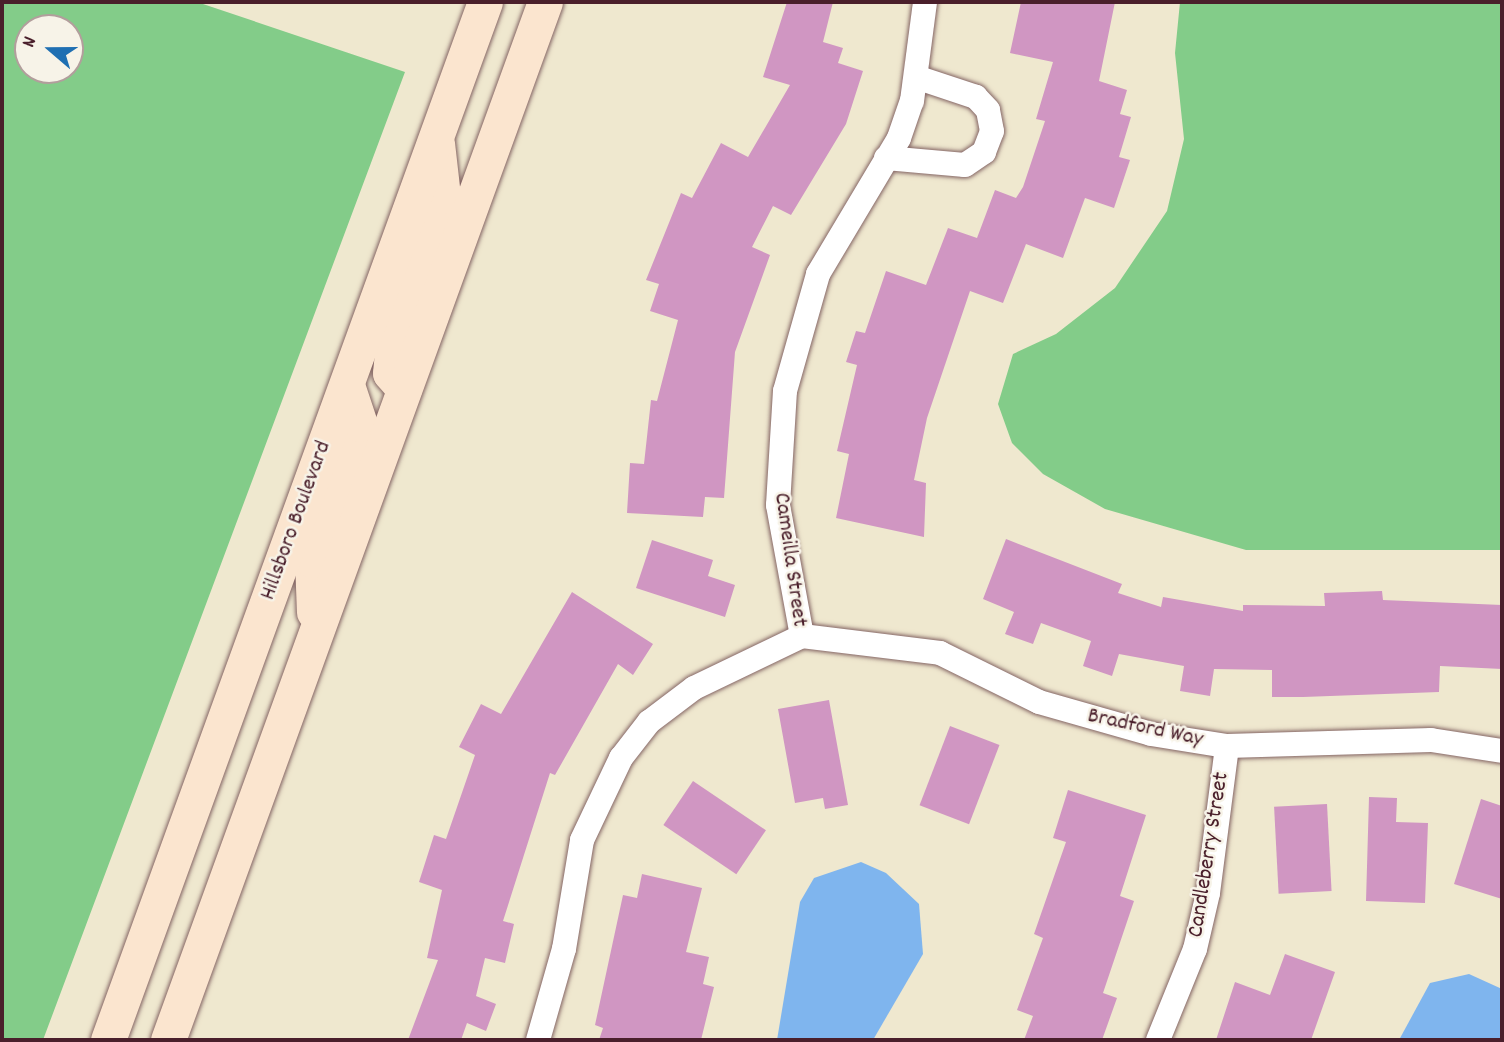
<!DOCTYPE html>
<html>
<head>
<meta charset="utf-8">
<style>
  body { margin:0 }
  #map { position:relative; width:1504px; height:1042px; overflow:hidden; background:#efe8cf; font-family:Dekko,sans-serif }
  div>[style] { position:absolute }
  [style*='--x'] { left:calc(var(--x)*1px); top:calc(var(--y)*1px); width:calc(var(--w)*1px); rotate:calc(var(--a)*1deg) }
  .green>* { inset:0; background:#83cc89 }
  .water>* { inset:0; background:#7fb5ee }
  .building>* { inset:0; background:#d096c2; transform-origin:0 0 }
  .roads { filter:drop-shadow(0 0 2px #846564) drop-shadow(0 0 2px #846564) }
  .street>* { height:24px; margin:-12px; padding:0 12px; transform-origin:12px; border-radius:12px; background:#fff }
  .secondary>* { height:35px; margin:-17.5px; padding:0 17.5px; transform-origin:17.5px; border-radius:17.5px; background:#fbe5cf }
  span { translate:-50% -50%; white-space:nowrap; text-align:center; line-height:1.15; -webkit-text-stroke:5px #f7f3e8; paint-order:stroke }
  .street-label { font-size:23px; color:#4a1f2b }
  .frame { position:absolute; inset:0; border:4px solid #4a1f2b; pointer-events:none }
  .north { position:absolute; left:14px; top:14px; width:70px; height:70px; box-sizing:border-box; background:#f7f3e8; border:2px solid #b29e9c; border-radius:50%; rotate:290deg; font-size:19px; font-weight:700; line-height:28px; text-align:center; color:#4a1f2b }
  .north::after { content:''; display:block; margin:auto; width:24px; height:32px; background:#1f6fb2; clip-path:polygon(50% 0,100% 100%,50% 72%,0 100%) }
</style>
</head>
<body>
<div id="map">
  <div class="green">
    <i style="clip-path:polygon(evenodd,2px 2px,197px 2px,405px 72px,43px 1040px,2px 1040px,2px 2px,28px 28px,70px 28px,70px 70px,28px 70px,28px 28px)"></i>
    <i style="clip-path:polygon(1180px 2px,1502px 2px,1502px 550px,1246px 550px,1105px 509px,1043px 474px,1012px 443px,998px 404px,1013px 354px,1056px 334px,1115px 288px,1167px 211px,1184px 139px,1175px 53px)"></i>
  </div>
  <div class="water">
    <i style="clip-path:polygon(861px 862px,886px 873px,919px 904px,923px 954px,873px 1040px,777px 1040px,800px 902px,814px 878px)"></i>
    <i style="clip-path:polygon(1469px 974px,1502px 989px,1502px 1040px,1399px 1040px,1430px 983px)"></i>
  </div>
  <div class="building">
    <i style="clip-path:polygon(787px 2px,833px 2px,823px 42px,843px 48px,838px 63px,863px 71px,846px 124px,791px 215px,773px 206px,752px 247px,770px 255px,735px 352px,724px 498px,705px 497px,703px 517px,627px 513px,630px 463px,644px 464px,651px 400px,657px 401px,678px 320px,650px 311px,659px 284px,646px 280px,681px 193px,692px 198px,721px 143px,748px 157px,790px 85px,763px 77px)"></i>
    <i style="clip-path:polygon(1021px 2px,1115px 2px,1099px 81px,1127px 90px,1120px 114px,1131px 117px,1119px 157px,1130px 160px,1114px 208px,1085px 198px,1063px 258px,1026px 244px,1003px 303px,970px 291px,927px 418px,914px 480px,926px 483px,924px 537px,836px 518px,849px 454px,837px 451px,857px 365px,846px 362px,856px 331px,865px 333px,886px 271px,926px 285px,948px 228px,977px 238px,995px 190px,1016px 198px,1023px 187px,1045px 121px,1036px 119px,1053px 62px,1010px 53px)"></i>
    <i style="clip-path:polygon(1006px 539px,1122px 584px,1118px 593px,1161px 607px,1163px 597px,1243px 611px,1243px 605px,1325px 606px,1324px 593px,1382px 591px,1383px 600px,1502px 605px,1502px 669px,1440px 666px,1439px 692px,1303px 697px,1272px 697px,1272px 670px,1214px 669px,1210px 696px,1180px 691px,1184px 666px,1119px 654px,1112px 676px,1083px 666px,1091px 641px,1041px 623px,1033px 644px,1005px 634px,1014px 612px,983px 599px)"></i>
    <i style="clip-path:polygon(652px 540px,713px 560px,708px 576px,735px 585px,725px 617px,636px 588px)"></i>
    <i style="clip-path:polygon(572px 592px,653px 644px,633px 675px,618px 664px,555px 775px,550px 773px,503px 921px,514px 924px,505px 963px,485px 958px,476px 996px,496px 1004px,486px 1031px,467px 1023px,461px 1040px,408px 1040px,438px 960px,427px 958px,442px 890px,419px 882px,434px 835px,446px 839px,475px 755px,459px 747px,481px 704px,501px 714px)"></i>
    <i style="clip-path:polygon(829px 700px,848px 805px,825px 809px,823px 798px,795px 803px,778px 709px)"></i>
    <i style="left:950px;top:726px;width:53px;height:85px;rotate:21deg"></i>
    <i style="left:693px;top:781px;width:88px;height:53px;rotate:34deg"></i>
    <i style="clip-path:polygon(1068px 790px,1146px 815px,1120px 896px,1134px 901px,1103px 993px,1117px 998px,1102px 1040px,1024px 1040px,1033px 1016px,1017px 1010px,1043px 938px,1034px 934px,1066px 842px,1053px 838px)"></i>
    <i style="clip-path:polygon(1369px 797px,1397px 798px,1396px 822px,1428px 823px,1425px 903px,1366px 901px)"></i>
    <i style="clip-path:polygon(1481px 799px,1502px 806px,1502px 899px,1454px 884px)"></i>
    <i style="left:1327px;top:804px;width:87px;height:53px;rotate:87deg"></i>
    <i style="clip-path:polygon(642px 874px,702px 888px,686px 952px,709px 957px,703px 984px,714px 987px,701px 1040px,599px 1040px,603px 1028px,595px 1025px,623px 895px,637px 898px)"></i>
    <i style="clip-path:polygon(1285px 954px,1335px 972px,1311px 1040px,1216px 1040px,1235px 982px,1270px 995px)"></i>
  </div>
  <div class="roads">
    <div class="street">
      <i style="--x:886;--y:158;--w:79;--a:5.1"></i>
      <i style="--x:965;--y:165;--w:23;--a:-34"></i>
      <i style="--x:984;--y:152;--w:22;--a:-69"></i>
      <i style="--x:992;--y:131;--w:21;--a:-101"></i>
      <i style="--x:988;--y:110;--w:18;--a:-133"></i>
      <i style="--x:976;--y:97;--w:63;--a:-161.6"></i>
      <i style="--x:802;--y:636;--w:133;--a:-100.4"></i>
      <i style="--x:778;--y:505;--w:114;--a:-86.5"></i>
      <i style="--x:785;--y:391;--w:122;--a:-74.2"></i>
      <i style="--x:818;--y:274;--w:158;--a:-59.2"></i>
      <i style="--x:899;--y:138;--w:39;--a:-71"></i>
      <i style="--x:912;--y:101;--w:100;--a:-82.5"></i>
      <i style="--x:538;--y:1040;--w:95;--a:-74.1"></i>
      <i style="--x:564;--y:949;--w:110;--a:-80.6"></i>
      <i style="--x:582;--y:840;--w:91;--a:-64.6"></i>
      <i style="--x:621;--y:758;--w:46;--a:-52.1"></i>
      <i style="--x:649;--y:722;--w:56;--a:-37.1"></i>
      <i style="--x:694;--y:688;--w:120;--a:-25.7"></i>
      <i style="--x:802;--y:636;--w:139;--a:7"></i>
      <i style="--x:940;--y:653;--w:110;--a:26.3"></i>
      <i style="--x:1039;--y:702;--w:116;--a:15.9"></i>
      <i style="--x:1151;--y:734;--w:77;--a:9"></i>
      <i style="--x:1227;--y:746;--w:204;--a:-1.7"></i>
      <i style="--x:1431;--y:740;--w:72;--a:8.8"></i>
      <i style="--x:1158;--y:1040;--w:98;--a:-67.9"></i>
      <i style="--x:1195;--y:949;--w:57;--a:-76.9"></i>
      <i style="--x:1208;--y:893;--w:148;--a:-82.6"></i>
    </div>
    <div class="secondary">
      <i style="--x:404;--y:389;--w:21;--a:-131"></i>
      <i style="--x:390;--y:373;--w:40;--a:-84.3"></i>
      <i style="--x:394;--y:333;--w:145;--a:-70.3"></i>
      <i style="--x:443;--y:196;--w:53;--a:-96.5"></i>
      <i style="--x:314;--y:612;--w:52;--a:-92.2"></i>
      <i style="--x:312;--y:560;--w:144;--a:-70.6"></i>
      <i style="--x:360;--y:424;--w:41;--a:-108.4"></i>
      <i style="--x:108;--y:1040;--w:1104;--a:-70.04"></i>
      <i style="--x:168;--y:1040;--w:1104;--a:-70.04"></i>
    </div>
  </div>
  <div class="street-label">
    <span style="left:297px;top:521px;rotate:-70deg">Hillsboro Boulevard</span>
    <span style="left:789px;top:560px;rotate:82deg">Cameilla Street</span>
    <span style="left:1145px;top:729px;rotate:12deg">Bradford Way</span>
    <span style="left:1210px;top:855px;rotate:-81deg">Candleberry Street</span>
  </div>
  <div class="frame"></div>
  <div class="north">N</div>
</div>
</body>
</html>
